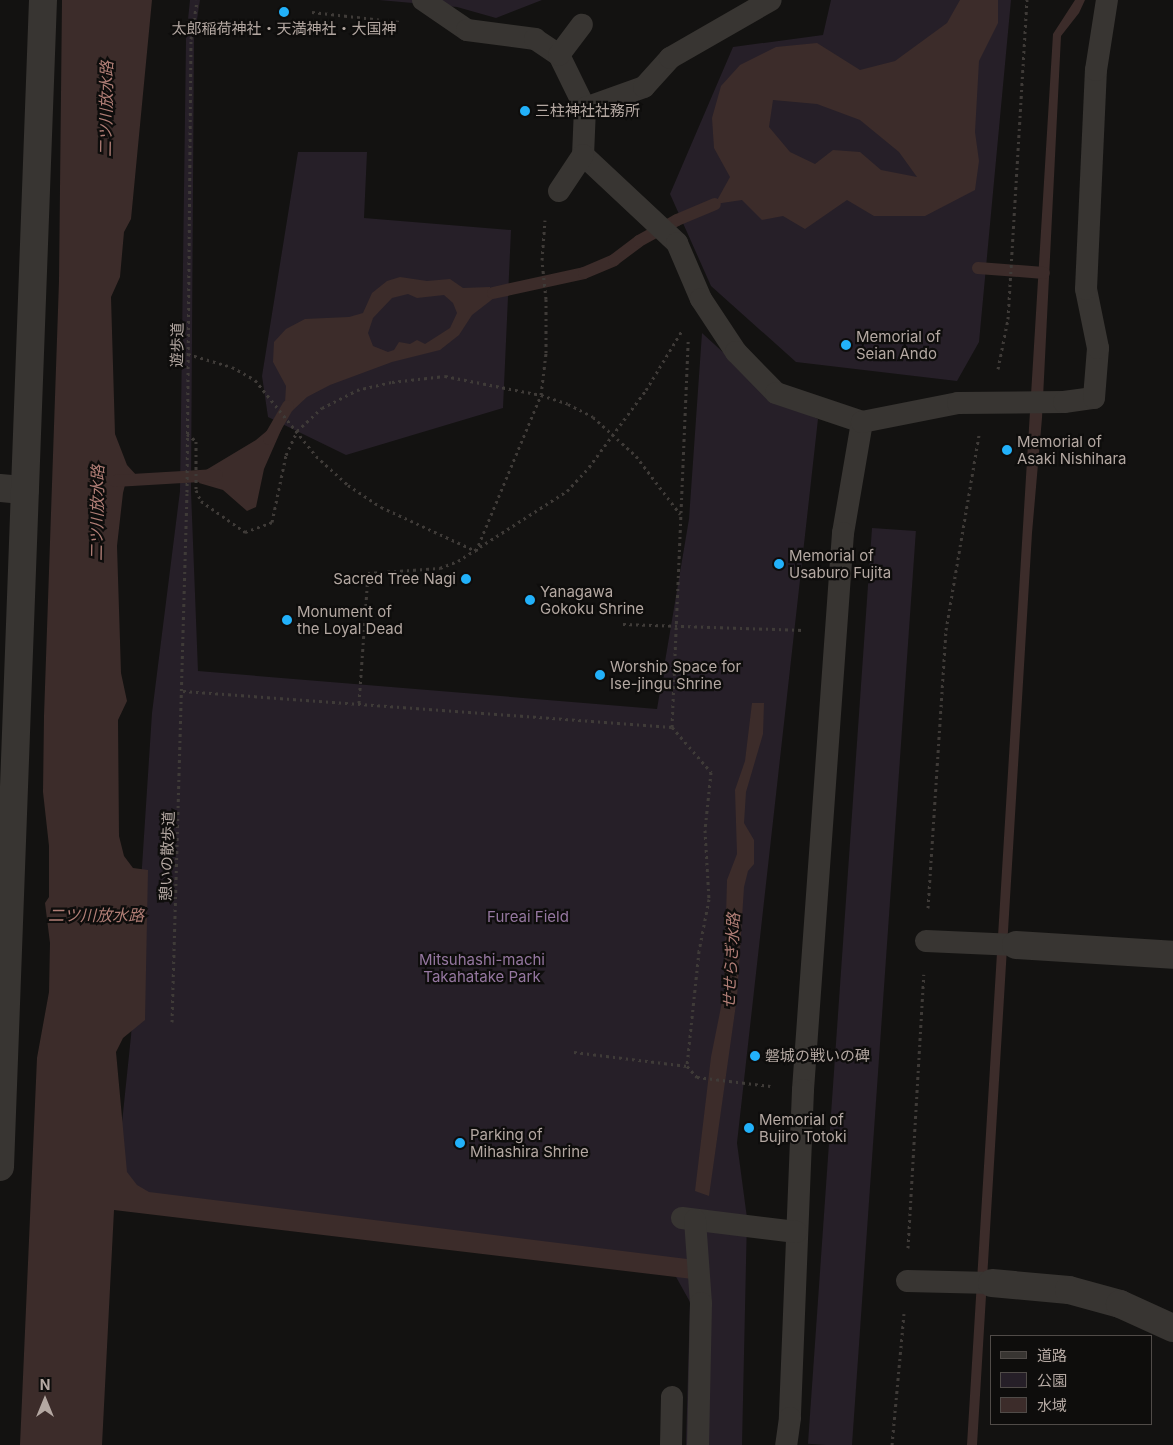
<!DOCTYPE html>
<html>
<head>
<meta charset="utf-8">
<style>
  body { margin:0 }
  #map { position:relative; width:1173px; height:1445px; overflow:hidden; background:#131211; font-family:Inter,"Noto Sans JP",sans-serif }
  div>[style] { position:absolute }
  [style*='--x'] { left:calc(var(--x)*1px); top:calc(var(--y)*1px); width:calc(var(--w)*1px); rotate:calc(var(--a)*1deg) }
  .green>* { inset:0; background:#261f28; transform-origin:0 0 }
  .water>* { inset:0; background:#3c2c2a }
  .stream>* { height:12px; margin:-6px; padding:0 6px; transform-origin:6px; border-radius:6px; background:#3c2c2a }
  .path>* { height:3px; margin-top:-1.5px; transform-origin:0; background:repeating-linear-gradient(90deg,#3f3b38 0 2.5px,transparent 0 6.5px) }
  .lane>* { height:22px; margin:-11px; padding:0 11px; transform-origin:11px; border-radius:11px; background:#383532 }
  .street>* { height:28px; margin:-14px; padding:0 14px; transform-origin:14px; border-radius:14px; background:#383532 }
  .dots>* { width:14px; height:14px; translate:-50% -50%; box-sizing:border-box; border:2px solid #0e0d0c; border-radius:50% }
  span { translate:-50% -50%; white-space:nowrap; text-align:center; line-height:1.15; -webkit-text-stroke:4.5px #0e0d0c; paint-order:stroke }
  .poi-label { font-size:15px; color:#b4a8a2 }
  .left { translate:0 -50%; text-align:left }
  .right { translate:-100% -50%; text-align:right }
  .street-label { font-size:15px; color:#b4a8a2 }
  .park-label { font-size:15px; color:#9577a0 }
  .water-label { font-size:16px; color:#b17e76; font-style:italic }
  .legend { position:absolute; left:990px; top:1335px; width:162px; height:90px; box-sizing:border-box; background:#0e0d0c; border:1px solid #504b48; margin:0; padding:6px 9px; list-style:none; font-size:15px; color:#b4a8a2 }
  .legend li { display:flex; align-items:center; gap:10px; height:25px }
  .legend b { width:25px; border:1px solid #504b48 }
  .north { position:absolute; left:20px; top:1375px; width:50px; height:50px; -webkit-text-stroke:4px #0e0d0c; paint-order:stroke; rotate:0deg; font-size:14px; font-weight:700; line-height:20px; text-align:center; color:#b4a8a2 }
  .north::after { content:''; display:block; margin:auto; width:18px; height:22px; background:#b4a8a2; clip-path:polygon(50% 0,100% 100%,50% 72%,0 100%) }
</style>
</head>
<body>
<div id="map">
  <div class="green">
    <i style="clip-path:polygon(190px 0,200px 0,194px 39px,191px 491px,198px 671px,657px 709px,689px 519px,702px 333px,774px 399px,818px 419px,737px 1143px,747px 1218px,742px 1445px,686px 1445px,690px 1302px,670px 1266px,115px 1190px,131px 1036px,152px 713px,180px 491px,186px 39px)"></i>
    <i style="clip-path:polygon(379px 0,542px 0,496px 18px,457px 7px)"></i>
    <i style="clip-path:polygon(831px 0,1011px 0,979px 342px,957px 381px,796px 362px,711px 286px,670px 194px,733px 47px,823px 35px)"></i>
    <i style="clip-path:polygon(298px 152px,367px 152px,364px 218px,511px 230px,503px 408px,346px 455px,268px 417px,262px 376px)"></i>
    <i style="left:872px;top:528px;width:44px;height:918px;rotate:4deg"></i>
  </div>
  <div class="water">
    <i style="clip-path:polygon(62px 0,152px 0,131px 219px,124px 232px,120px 277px,111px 297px,115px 434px,127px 465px,138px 477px,125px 485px,123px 493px,117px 546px,121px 673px,127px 701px,118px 720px,119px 836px,124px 856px,133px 868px,148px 870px,145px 1020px,123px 1038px,116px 1052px,127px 1172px,137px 1185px,149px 1192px,687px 1259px,701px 1280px,114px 1210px,102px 1445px,20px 1445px,37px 1058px,49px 992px,50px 943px,45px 903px,49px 897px,49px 846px,43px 792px,44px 716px,59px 281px)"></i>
    <i style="clip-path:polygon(evenodd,960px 0,998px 0,998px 23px,979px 61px,975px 132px,979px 161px,975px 190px,925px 216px,874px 216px,847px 200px,805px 229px,783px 216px,762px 220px,742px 200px,715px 204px,730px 177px,714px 148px,712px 118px,721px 86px,740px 65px,776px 47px,817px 43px,860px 70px,895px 61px,947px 23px,960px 0,773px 100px,817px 104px,860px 120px,899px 152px,917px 177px,881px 170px,860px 152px,833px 150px,815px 164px,790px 152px,769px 127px,773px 100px)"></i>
    <i style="clip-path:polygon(1075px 0,1085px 0,1079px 13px,1061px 36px,1042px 418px,1032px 533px,977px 1445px,967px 1445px,1053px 34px)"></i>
    <i style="clip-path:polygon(evenodd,400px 277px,427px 281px,450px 279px,463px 288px,490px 287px,494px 298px,472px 315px,459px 335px,440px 350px,392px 362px,330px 385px,307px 397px,292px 411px,285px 403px,286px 386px,273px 362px,274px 342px,286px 329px,305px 319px,349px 317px,363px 313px,372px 293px,387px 281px,400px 277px,408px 294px,417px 298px,444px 295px,453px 303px,457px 313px,450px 328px,425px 344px,417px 340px,410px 344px,399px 342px,394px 350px,388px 352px,373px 346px,368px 333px,373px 318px,392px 298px,408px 294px)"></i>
    <i style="clip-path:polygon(275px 424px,282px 428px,264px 469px,256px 507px,247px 511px,223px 490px,199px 483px,201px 473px,256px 440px)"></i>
    <i style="clip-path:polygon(752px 703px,764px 703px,763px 734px,746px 792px,744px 823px,754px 840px,754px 864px,748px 871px,744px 887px,737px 997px,709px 1196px,695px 1191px,711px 1057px,724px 992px,727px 880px,737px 854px,735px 790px,745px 761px)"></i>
  </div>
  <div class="stream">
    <i style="--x:978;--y:268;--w:66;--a:4.3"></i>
    <i style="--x:493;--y:293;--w:93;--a:-12.4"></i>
    <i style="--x:584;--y:273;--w:33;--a:-23"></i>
    <i style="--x:614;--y:260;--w:31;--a:-37"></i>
    <i style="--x:639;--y:241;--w:43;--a:-28.9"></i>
    <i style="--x:677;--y:220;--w:41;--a:-22.8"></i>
    <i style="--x:269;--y:439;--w:38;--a:-60"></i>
    <i style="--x:115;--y:481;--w:102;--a:-3.4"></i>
  </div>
  <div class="path">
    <i style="--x:312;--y:12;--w:89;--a:6.5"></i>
    <i style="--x:188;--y:354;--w:46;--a:16.5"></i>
    <i style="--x:232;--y:367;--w:26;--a:29"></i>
    <i style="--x:255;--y:380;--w:97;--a:51.2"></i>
    <i style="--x:316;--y:456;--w:43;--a:42.2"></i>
    <i style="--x:348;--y:485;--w:40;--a:34"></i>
    <i style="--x:381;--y:507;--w:105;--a:24.9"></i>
    <i style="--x:476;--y:551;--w:169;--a:-67.4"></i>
    <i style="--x:541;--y:395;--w:42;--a:-83.2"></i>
    <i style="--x:546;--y:353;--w:54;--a:-90"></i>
    <i style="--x:546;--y:299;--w:39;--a:-96"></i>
    <i style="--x:542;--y:260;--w:40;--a:-85.7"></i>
    <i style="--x:998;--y:369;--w:51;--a:-78.7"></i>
    <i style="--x:1008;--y:319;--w:320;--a:-86.6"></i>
    <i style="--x:187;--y:434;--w:11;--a:38"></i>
    <i style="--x:196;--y:441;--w:49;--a:90"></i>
    <i style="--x:196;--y:490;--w:12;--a:66"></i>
    <i style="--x:201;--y:501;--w:54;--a:35.2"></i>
    <i style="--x:245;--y:532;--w:29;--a:-20"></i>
    <i style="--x:272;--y:522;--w:68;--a:-78.2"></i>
    <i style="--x:286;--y:455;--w:26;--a:-65"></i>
    <i style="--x:297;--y:431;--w:34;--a:-43"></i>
    <i style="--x:322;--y:408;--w:39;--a:-27"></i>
    <i style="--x:357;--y:390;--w:36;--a:-13"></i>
    <i style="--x:392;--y:382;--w:53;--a:-6.5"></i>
    <i style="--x:445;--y:376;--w:98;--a:11.2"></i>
    <i style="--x:541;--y:395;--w:28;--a:18"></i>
    <i style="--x:568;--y:404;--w:28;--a:27"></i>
    <i style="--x:593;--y:417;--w:58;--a:42.2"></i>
    <i style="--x:636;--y:456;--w:73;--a:52.8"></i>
    <i style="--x:623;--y:624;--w:180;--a:1.9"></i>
    <i style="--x:183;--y:691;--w:490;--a:4.2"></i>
    <i style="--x:672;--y:727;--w:386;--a:-87.6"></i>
    <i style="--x:359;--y:703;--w:130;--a:-86"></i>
    <i style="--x:368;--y:573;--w:72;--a:-4"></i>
    <i style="--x:440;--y:568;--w:19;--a:-21"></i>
    <i style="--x:458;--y:561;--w:130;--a:-32.7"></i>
    <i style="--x:567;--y:491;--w:33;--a:-47"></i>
    <i style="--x:589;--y:467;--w:96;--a:-53.5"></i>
    <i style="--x:646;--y:390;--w:71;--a:-58.8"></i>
    <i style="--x:672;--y:727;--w:60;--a:49.1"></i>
    <i style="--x:711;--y:772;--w:58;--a:95.9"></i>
    <i style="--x:705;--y:830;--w:69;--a:86.7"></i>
    <i style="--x:709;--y:899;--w:53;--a:100.9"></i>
    <i style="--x:699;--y:951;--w:116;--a:96"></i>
    <i style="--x:687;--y:1066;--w:15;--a:48"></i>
    <i style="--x:697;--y:1077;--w:74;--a:7"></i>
    <i style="--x:928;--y:908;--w:279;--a:-86.3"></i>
    <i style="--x:946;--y:630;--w:198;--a:-80.4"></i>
    <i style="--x:172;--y:1022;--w:530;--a:-88.38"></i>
    <i style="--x:187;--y:492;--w:453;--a:-89.5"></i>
    <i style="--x:191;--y:39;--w:39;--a:-81"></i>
    <i style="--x:574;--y:1052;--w:114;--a:7.1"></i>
    <i style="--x:908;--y:1248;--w:274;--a:-86.7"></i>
    <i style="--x:892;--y:1445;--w:132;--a:-84.8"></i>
  </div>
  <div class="lane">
    <i style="--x:423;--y:0;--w:53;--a:34.3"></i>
    <i style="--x:467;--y:30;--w:69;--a:7.5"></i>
    <i style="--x:535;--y:39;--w:29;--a:34"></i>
    <i style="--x:559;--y:55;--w:59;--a:63.9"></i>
    <i style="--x:585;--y:108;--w:47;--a:92.4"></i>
    <i style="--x:583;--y:155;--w:129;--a:43.1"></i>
    <i style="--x:677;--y:243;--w:61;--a:66.8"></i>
    <i style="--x:701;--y:299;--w:64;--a:56.6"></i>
    <i style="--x:736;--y:352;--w:57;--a:45.7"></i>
    <i style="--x:776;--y:393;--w:91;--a:18.6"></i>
    <i style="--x:862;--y:422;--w:113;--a:99.7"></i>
    <i style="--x:843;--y:533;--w:558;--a:94.11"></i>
    <i style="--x:803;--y:1090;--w:328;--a:92.3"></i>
    <i style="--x:790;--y:1418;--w:27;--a:98"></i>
    <i style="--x:559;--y:55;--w:38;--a:-53"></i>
    <i style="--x:585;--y:108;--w:63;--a:-19.6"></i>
    <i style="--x:644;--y:87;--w:39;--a:-48"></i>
    <i style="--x:670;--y:58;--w:116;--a:-29.9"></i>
    <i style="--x:559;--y:191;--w:43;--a:-56.3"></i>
    <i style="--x:862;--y:422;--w:98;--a:-11.2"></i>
    <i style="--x:958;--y:403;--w:106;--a:-0.5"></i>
    <i style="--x:1064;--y:402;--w:30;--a:-8"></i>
    <i style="--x:1094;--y:398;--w:50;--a:-85.4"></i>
    <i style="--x:1098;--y:348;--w:60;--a:-101.5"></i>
    <i style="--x:1086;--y:289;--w:219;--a:-87.4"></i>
    <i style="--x:1096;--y:70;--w:71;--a:-81.1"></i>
    <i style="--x:926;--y:941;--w:90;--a:2.5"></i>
    <i style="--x:682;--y:1218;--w:115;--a:7"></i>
    <i style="--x:695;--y:1220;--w:83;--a:85.9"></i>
    <i style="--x:701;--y:1303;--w:142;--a:91.2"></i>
    <i style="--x:907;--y:1281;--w:85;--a:1.3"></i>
    <i style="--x:671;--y:1445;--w:48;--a:-88.8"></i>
  </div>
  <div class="street">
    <i style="--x:0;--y:488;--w:25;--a:5"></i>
    <i style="--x:1016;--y:945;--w:157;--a:3.6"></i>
    <i style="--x:0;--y:1167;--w:1168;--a:-87.89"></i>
    <i style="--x:992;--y:1283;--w:77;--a:5.2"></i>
    <i style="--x:1069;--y:1290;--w:53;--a:15.4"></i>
    <i style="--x:1120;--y:1304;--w:58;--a:24.4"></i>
  </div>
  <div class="dots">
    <i style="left:284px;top:12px;background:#22b1fa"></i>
    <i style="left:525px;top:111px;background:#22b1fa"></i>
    <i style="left:846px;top:345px;background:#22b1fa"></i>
    <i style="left:1007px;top:450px;background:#22b1fa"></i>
    <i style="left:779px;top:564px;background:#22b1fa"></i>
    <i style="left:466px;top:579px;background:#22b1fa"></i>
    <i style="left:530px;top:600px;background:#22b1fa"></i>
    <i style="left:287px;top:620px;background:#22b1fa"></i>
    <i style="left:600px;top:675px;background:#22b1fa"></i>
    <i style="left:755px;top:1056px;background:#22b1fa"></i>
    <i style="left:749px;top:1128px;background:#22b1fa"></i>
    <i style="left:460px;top:1143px;background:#22b1fa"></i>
  </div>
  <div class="poi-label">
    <span style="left:284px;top:29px">太郎稲荷神社・天満神社・大国神</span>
    <span class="left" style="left:535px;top:111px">三柱神社社務所</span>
    <span class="left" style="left:856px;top:345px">Memorial of<br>Seian Ando</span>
    <span class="left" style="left:1017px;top:450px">Memorial of<br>Asaki Nishihara</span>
    <span class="left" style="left:789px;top:564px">Memorial of<br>Usaburo Fujita</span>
    <span class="right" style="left:456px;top:579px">Sacred Tree Nagi</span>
    <span class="left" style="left:540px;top:600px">Yanagawa<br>Gokoku Shrine</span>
    <span class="left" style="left:297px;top:620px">Monument of<br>the Loyal Dead</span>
    <span class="left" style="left:610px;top:675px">Worship Space for<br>Ise-jingu Shrine</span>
    <span class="left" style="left:765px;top:1056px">磐城の戦いの碑</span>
    <span class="left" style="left:759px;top:1128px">Memorial of<br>Bujiro Totoki</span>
    <span class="left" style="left:470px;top:1143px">Parking of<br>Mihashira Shrine</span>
  </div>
  <div class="street-label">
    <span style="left:177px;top:345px;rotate:-89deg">遊歩道</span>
    <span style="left:167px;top:856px;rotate:-88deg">憩いの散歩道</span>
  </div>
  <div class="park-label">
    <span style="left:528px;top:917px">Fureai Field</span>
    <span style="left:482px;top:968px">Mitsuhashi-machi<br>Takahatake Park</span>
  </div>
  <div class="water-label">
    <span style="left:106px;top:109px;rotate:-89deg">二ツ川放水路</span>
    <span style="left:97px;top:513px;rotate:-89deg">二ツ川放水路</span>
    <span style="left:96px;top:915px">二ツ川放水路</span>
    <span style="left:731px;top:961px;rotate:-87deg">せせらぎ水路</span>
  </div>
  <ul class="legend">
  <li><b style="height:6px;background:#383532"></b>道路</li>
  <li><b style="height:14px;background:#261f28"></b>公園</li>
  <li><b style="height:14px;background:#3c2c2a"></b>水域</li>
  </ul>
  <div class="north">N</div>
</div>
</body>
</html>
